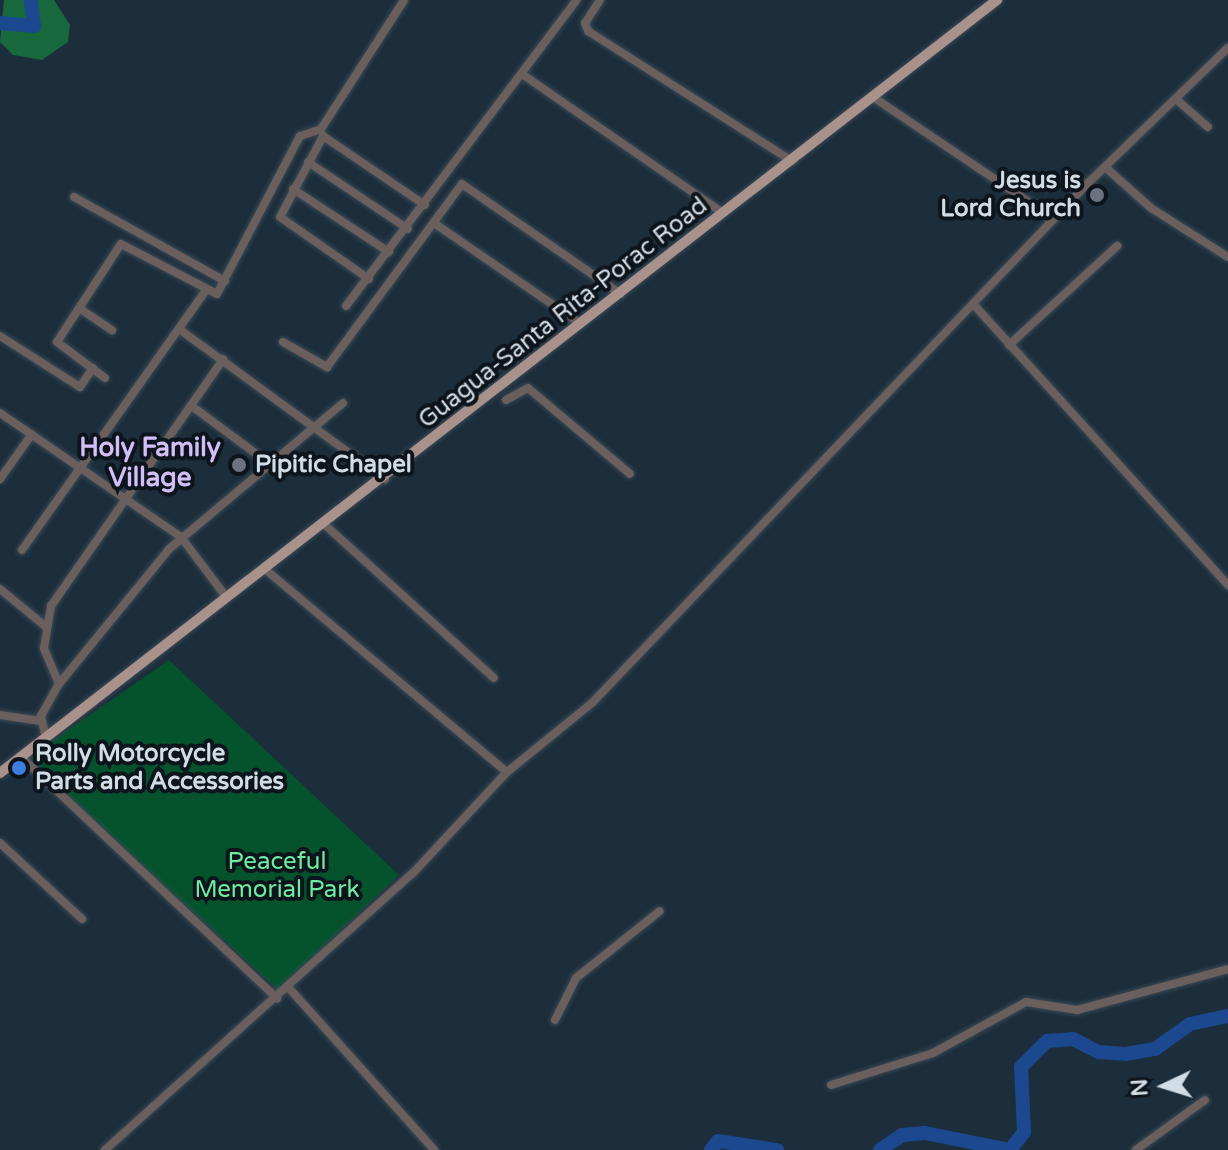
<!DOCTYPE html>
<html>
<head>
<meta charset="utf-8">
<style>
  body { margin:0 }
  #map { position:relative; width:1228px; height:1150px; overflow:hidden; background:#1c2d3b; font-family:"Varela Round",sans-serif }
  div>[style] { position:absolute }
  [style*='--x'] { left:calc(var(--x)*1px); top:calc(var(--y)*1px); width:calc(var(--w)*1px); rotate:calc(var(--a)*1deg) }
  .green>* { inset:0; background:#05532d }
  .forest>* { inset:0; background:#18683e }
  .river>* { height:14px; margin:-7px; padding:0 7px; transform-origin:7px; border-radius:7px; background:#1c488f }
  .roads { filter:drop-shadow(0 0 2px #394956) drop-shadow(0 0 2px #394956) }
  .minor>* { height:8px; margin:-4px; padding:0 4px; transform-origin:4px; border-radius:4px; background:#6a5f5c }
  .major>* { height:10px; margin:-5px; padding:0 5px; transform-origin:5px; border-radius:5px; background:#a9928c }
  .dots>* { width:22px; height:22px; translate:-50% -50%; box-sizing:border-box; border:4px solid #0d141b; border-radius:50% }
  span { translate:-50% -50%; white-space:nowrap; text-align:center; line-height:1.15; -webkit-text-stroke:8px #0d141b; paint-order:stroke }
  .poi-label { font-size:24px; color:#d1dce5; font-weight:700 }
  .right { translate:-100% -50%; text-align:right }
  .left { translate:0 -50%; text-align:left }
  .street-label { font-size:24px; color:#d1dce5 }
  .park-label { font-size:24px; color:#6ceda1 }
  .neighbourhood-label { font-size:26px; color:#d3bff7; font-weight:700 }
  .north { position:absolute; left:1124px; top:1046px; width:80px; height:80px; -webkit-text-stroke:6px #0d141b; paint-order:stroke; rotate:266deg; font-size:22px; font-weight:700; line-height:32px; text-align:center; color:#d1dce5 }
  .north::after { content:''; display:block; margin:auto; width:28px; height:36px; background:#d1dce5; clip-path:polygon(50% 0,100% 100%,50% 72%,0 100%) }
</style>
</head>
<body>
<div id="map">
  <div class="green">
    <i style="clip-path:polygon(169px 660px,399px 875px,278px 990px,26px 759px)"></i>
  </div>
  <div class="forest">
    <i style="clip-path:polygon(4px 0,54px 0,70px 25px,68px 42px,42px 60px,13px 55px,0 42px)"></i>
  </div>
  <div class="river">
    <i style="--x:0;--y:23;--w:34;--a:5"></i>
    <i style="--x:34;--y:26;--w:26;--a:-97"></i>
    <i style="--x:711;--y:1150;--w:11;--a:-52"></i>
    <i style="--x:718;--y:1141;--w:60;--a:8.7"></i>
    <i style="--x:880;--y:1150;--w:27;--a:-34"></i>
    <i style="--x:902;--y:1135;--w:23;--a:-5"></i>
    <i style="--x:925;--y:1133;--w:87;--a:11.3"></i>
    <i style="--x:1010;--y:1150;--w:23;--a:-52"></i>
    <i style="--x:1024;--y:1132;--w:65;--a:-92.6"></i>
    <i style="--x:1021;--y:1067;--w:37;--a:-45"></i>
    <i style="--x:1047;--y:1041;--w:26;--a:-4"></i>
    <i style="--x:1073;--y:1039;--w:29;--a:27"></i>
    <i style="--x:1099;--y:1052;--w:27;--a:4"></i>
    <i style="--x:1126;--y:1054;--w:29;--a:-10"></i>
    <i style="--x:1155;--y:1049;--w:43;--a:-35.5"></i>
    <i style="--x:1190;--y:1024;--w:39;--a:-12"></i>
  </div>
  <div class="roads">
    <div class="minor">
      <i style="--x:600;--y:0;--w:27;--a:123"></i>
      <i style="--x:585;--y:23;--w:9;--a:69"></i>
      <i style="--x:588;--y:31;--w:242;--a:32.5"></i>
      <i style="--x:522;--y:74;--w:244;--a:34.7"></i>
      <i style="--x:873;--y:97;--w:218;--a:34"></i>
      <i style="--x:1177;--y:100;--w:41;--a:41.1"></i>
      <i style="--x:308;--y:162;--w:120;--a:33.8"></i>
      <i style="--x:1105;--y:167;--w:62;--a:41.7"></i>
      <i style="--x:1151;--y:208;--w:91;--a:32.5"></i>
      <i style="--x:293;--y:189;--w:115;--a:33.3"></i>
      <i style="--x:74;--y:197;--w:173;--a:29.1"></i>
      <i style="--x:434;--y:223;--w:178;--a:34.5"></i>
      <i style="--x:369;--y:279;--w:108;--a:-145.1"></i>
      <i style="--x:280;--y:217;--w:92;--a:-62"></i>
      <i style="--x:323;--y:136;--w:123;--a:34.1"></i>
      <i style="--x:346;--y:306;--w:383;--a:-53"></i>
      <i style="--x:975;--y:306;--w:377;--a:47.8"></i>
      <i style="--x:79;--y:308;--w:40;--a:34"></i>
      <i style="--x:179;--y:329;--w:255;--a:36.1"></i>
      <i style="--x:0;--y:336;--w:95;--a:32.5"></i>
      <i style="--x:80;--y:387;--w:23;--a:-56"></i>
      <i style="--x:283;--y:342;--w:51;--a:29.6"></i>
      <i style="--x:327;--y:367;--w:227;--a:-53.6"></i>
      <i style="--x:462;--y:184;--w:193;--a:34.7"></i>
      <i style="--x:1009;--y:345;--w:147;--a:-42.5"></i>
      <i style="--x:105;--y:378;--w:60;--a:-143.1"></i>
      <i style="--x:57;--y:342;--w:117;--a:-56.9"></i>
      <i style="--x:121;--y:244;--w:108;--a:27.5"></i>
      <i style="--x:217;--y:294;--w:178;--a:-62.3"></i>
      <i style="--x:300;--y:136;--w:22;--a:-18"></i>
      <i style="--x:321;--y:129;--w:153;--a:-57.2"></i>
      <i style="--x:506;--y:400;--w:25;--a:-29"></i>
      <i style="--x:528;--y:388;--w:133;--a:40.1"></i>
      <i style="--x:193;--y:407;--w:97;--a:36.6"></i>
      <i style="--x:0;--y:413;--w:219;--a:34.4"></i>
      <i style="--x:181;--y:537;--w:76;--a:53"></i>
      <i style="--x:0;--y:479;--w:55;--a:-54.6"></i>
      <i style="--x:324;--y:524;--w:229;--a:42.2"></i>
      <i style="--x:22;--y:550;--w:316;--a:-54.7"></i>
      <i style="--x:266;--y:570;--w:314;--a:40"></i>
      <i style="--x:0;--y:589;--w:58;--a:39.4"></i>
      <i style="--x:59;--y:684;--w:39;--a:-113"></i>
      <i style="--x:44;--y:648;--w:43;--a:-80.5"></i>
      <i style="--x:51;--y:606;--w:301;--a:-55.1"></i>
      <i style="--x:0;--y:715;--w:41;--a:8.3"></i>
      <i style="--x:46;--y:738;--w:23;--a:-103"></i>
      <i style="--x:41;--y:716;--w:37;--a:-61"></i>
      <i style="--x:59;--y:684;--w:174;--a:-50.8"></i>
      <i style="--x:169;--y:549;--w:227;--a:-40"></i>
      <i style="--x:21;--y:757;--w:352;--a:43.3"></i>
      <i style="--x:0;--y:843;--w:112;--a:42.8"></i>
      <i style="--x:288;--y:987;--w:219;--a:48.1"></i>
      <i style="--x:555;--y:1020;--w:47;--a:-63.4"></i>
      <i style="--x:576;--y:978;--w:107;--a:-38.6"></i>
      <i style="--x:831;--y:1085;--w:107;--a:-17.4"></i>
      <i style="--x:933;--y:1053;--w:106;--a:-28.7"></i>
      <i style="--x:1026;--y:1002;--w:52;--a:8.9"></i>
      <i style="--x:1077;--y:1010;--w:156;--a:-15.2"></i>
      <i style="--x:105;--y:1150;--w:414;--a:-42"></i>
      <i style="--x:413;--y:873;--w:138;--a:-47.1"></i>
      <i style="--x:507;--y:772;--w:109;--a:-39.1"></i>
      <i style="--x:592;--y:703;--w:720;--a:-46.35"></i>
      <i style="--x:1089;--y:182;--w:193;--a:-44"></i>
      <i style="--x:1136;--y:1150;--w:85;--a:-35.9"></i>
    </div>
    <div class="major">
      <i style="--x:0;--y:773;--w:1262;--a:-37.79"></i>
    </div>
  </div>
  <div class="dots">
    <i style="left:1097px;top:195px;background:#6b7280"></i>
    <i style="left:239px;top:465px;background:#6b7280"></i>
    <i style="left:19px;top:768px;background:#3f7fe0"></i>
  </div>
  <div class="poi-label">
    <span class="right" style="left:1081px;top:195px">Jesus is<br>Lord Church</span>
    <span class="left" style="left:255px;top:465px">Pipitic Chapel</span>
    <span class="left" style="left:35px;top:768px">Rolly Motorcycle<br>Parts and Accessories</span>
  </div>
  <div class="street-label">
    <span style="left:563px;top:313px;rotate:-38deg">Guagua-Santa Rita-Porac Road</span>
  </div>
  <div class="park-label">
    <span style="left:277px;top:876px">Peaceful<br>Memorial Park</span>
  </div>
  <div class="neighbourhood-label">
    <span style="left:150px;top:463px">Holy Family<br>Village</span>
  </div>
  <div class="north">N</div>
</div>
</body>
</html>
